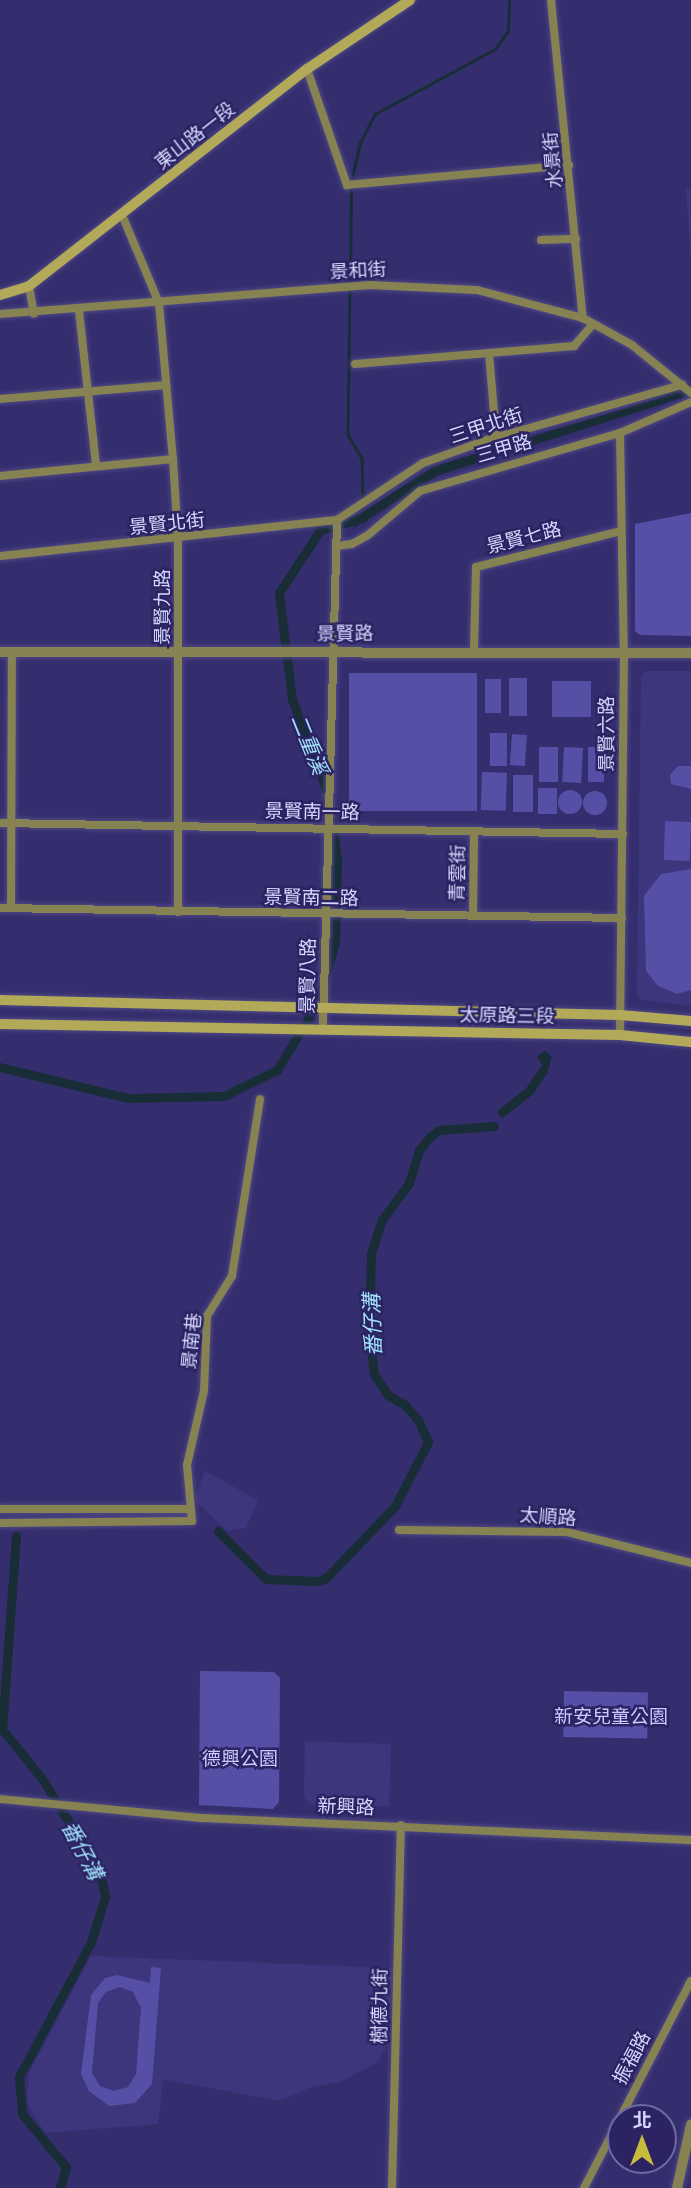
<!DOCTYPE html>
<html>
<head>
<meta charset="utf-8">
<style>
  body { margin:0 }
  #map { position:relative; width:691px; height:2188px; overflow:hidden; background:#352e6e; font-family:Mulish,"Noto Sans TC",sans-serif }
  div>[style] { position:absolute }
  [style*='--x'] { left:calc(var(--x)*1px); top:calc(var(--y)*1px); width:calc(var(--w)*1px); rotate:calc(var(--a)*1deg) }
  .built>* { inset:0; background:#3d367d }
  .green>* { inset:0; background:#564fa6; transform-origin:0 0 }
  .round { border-radius:50% }
  .water>* { inset:0; background:#182d35 }
  .stream>* { height:2.5px; margin:-1.25px; padding:0 1.25px; transform-origin:1.25px; border-radius:1.25px; background:#182d35 }
  .canal>* { height:9px; margin:-4.5px; padding:0 4.5px; transform-origin:4.5px; border-radius:4.5px; background:#182d35 }
  .roads { filter:drop-shadow(0 0 2px #4f4985) drop-shadow(0 0 2px #4f4985) }
  .minor>* { height:8px; margin:-4px; padding:0 4px; transform-origin:4px; border-radius:4px; background:#878251 }
  .tertiary>* { height:10px; margin:-5px; padding:0 5px; transform-origin:5px; border-radius:5px; background:#878251 }
  .secondary>* { height:10px; margin:-5px; padding:0 5px; transform-origin:5px; border-radius:5px; background:#b2aa58 }
  span { translate:-50% -50%; white-space:nowrap; text-align:center; line-height:1.15; -webkit-text-stroke:5px #2b2362; paint-order:stroke }
  .street-label { font-size:19px; color:#d5d7fe }
  .park-label { font-size:19px; color:#c9caff }
  .water-label { font-size:21px; color:#a1e2fb; font-style:italic }
  .north { position:absolute; left:607px; top:2104px; width:70px; height:70px; box-sizing:border-box; background:#2b2362; border:2px solid #6f6ba0; border-radius:50%; rotate:0deg; font-size:19px; font-weight:700; line-height:28px; text-align:center; color:#d5d7fe }
  .north::after { content:''; display:block; margin:auto; width:24px; height:32px; background:#c7bb3b; clip-path:polygon(50% 0,100% 100%,50% 72%,0 100%) }
</style>
</head>
<body>
<div id="map">
  <div class="built">
    <i style="clip-path:polygon(691px 188px,691px 260px,686px 189px)"></i>
    <i style="clip-path:polygon(647px 671px,691px 671px,691px 1006px,642px 1000px,637px 995px,641px 675px)"></i>
    <i style="clip-path:polygon(205px 1471px,258px 1500px,246px 1528px,227px 1531px,194px 1500px)"></i>
    <i style="clip-path:polygon(305px 1741px,391px 1744px,389px 1807px,310px 1804px,304px 1797px)"></i>
    <i style="clip-path:polygon(91px 1956px,394px 1968px,387px 2045px,378px 2062px,340px 2082px,311px 2087px,279px 2101px,163px 2079px,158px 2124px,45px 2133px,27px 2103px,29px 2073px)"></i>
  </div>
  <div class="green">
    <i style="clip-path:polygon(691px 513px,691px 636px,640px 635px,635px 631px,635px 524px)"></i>
    <i style="left:349px;top:673px;width:128px;height:138px"></i>
    <i style="left:509px;top:678px;width:18px;height:38px"></i>
    <i style="left:485px;top:679px;width:16px;height:34px"></i>
    <i style="left:552px;top:681px;width:39px;height:36px"></i>
    <i style="left:490px;top:733px;width:17px;height:33px"></i>
    <i style="left:512px;top:734px;width:15px;height:31px;rotate:4deg"></i>
    <i style="left:539px;top:747px;width:19px;height:35px"></i>
    <i style="left:564px;top:747px;width:19px;height:35px;rotate:3deg"></i>
    <i style="left:588px;top:747px;width:16px;height:35px"></i>
    <i style="clip-path:polygon(678px 766px,691px 766px,691px 789px,671px 784px,670px 775px)"></i>
    <i style="left:482px;top:772px;width:25px;height:38px;rotate:2deg"></i>
    <i style="left:513px;top:775px;width:20px;height:37px"></i>
    <i style="left:538px;top:788px;width:19px;height:26px"></i>
    <i class="round" style="left:558px;top:790px;width:24px;height:24px"></i>
    <i class="round" style="left:583px;top:791px;width:24px;height:24px"></i>
    <i style="left:665px;top:821px;width:26px;height:39px;rotate:2deg"></i>
    <i style="clip-path:polygon(691px 869px,691px 990px,677px 994px,658px 986px,646px 971px,644px 896px,661px 874px)"></i>
    <i style="clip-path:polygon(200px 1671px,274px 1672px,280px 1678px,279px 1802px,273px 1809px,199px 1805px)"></i>
    <i style="left:564px;top:1691px;width:84px;height:46px;rotate:1deg"></i>
    <i style="clip-path:polygon(evenodd,151px 1967px,161px 1968px,152px 2084px,135px 2103px,109px 2106px,89px 2091px,81px 2074px,91px 1995px,105px 1978px,117px 1975px,150px 1983px,151px 1967px,120px 1987px,133px 1992px,141px 2008px,136px 2074px,128px 2087px,114px 2091px,100px 2086px,92px 2073px,98px 2003px,106px 1992px,120px 1987px)"></i>
  </div>
  <div class="water">
    <i style="clip-path:polygon(691px 383px,691px 393px,682px 398px,439px 475px,354px 528px,353px 518px,435px 466px,656px 399px)"></i>
    <i style="clip-path:polygon(545px 1051px,552px 1057px,547px 1074px,537px 1056px)"></i>
  </div>
  <div class="stream">
    <i style="--x:350;--y:284;--w:102;--a:-89.4"></i>
    <i style="--x:351;--y:182;--w:40;--a:-77"></i>
    <i style="--x:360;--y:143;--w:33;--a:-63"></i>
    <i style="--x:375;--y:114;--w:136;--a:-28.4"></i>
    <i style="--x:495;--y:49;--w:22;--a:-54"></i>
    <i style="--x:508;--y:31;--w:31;--a:-88"></i>
    <i style="--x:350;--y:290;--w:145;--a:90.8"></i>
    <i style="--x:348;--y:435;--w:27;--a:59"></i>
    <i style="--x:362;--y:458;--w:42;--a:88.6"></i>
  </div>
  <div class="canal">
    <i style="--x:328;--y:794;--w:102;--a:-110.8"></i>
    <i style="--x:292;--y:699;--w:107;--a:-97"></i>
    <i style="--x:279;--y:593;--w:75;--a:-56.9"></i>
    <i style="--x:320;--y:530;--w:45;--a:-15.6"></i>
    <i style="--x:0;--y:1067;--w:132;--a:13.6"></i>
    <i style="--x:128;--y:1098;--w:96;--a:-1.2"></i>
    <i style="--x:224;--y:1096;--w:59;--a:-26.1"></i>
    <i style="--x:277;--y:1070;--w:77;--a:-58.8"></i>
    <i style="--x:317;--y:1004;--w:64;--a:-73.6"></i>
    <i style="--x:335;--y:943;--w:84;--a:-88.6"></i>
    <i style="--x:337;--y:859;--w:37;--a:-98"></i>
    <i style="--x:502;--y:1112;--w:34;--a:-38"></i>
    <i style="--x:529;--y:1091;--w:25;--a:-56"></i>
    <i style="--x:218;--y:1531;--w:68;--a:45"></i>
    <i style="--x:266;--y:1579;--w:52;--a:2.2"></i>
    <i style="--x:318;--y:1581;--w:9;--a:-21"></i>
    <i style="--x:326;--y:1578;--w:100;--a:-46.2"></i>
    <i style="--x:395;--y:1506;--w:72;--a:-62.7"></i>
    <i style="--x:428;--y:1442;--w:24;--a:-114"></i>
    <i style="--x:418;--y:1420;--w:20;--a:-131"></i>
    <i style="--x:405;--y:1405;--w:20;--a:-150"></i>
    <i style="--x:388;--y:1395;--w:25;--a:-124"></i>
    <i style="--x:374;--y:1374;--w:39;--a:-97"></i>
    <i style="--x:369;--y:1335;--w:82;--a:-88.6"></i>
    <i style="--x:371;--y:1253;--w:35;--a:-72"></i>
    <i style="--x:382;--y:1220;--w:46;--a:-53.9"></i>
    <i style="--x:409;--y:1183;--w:34;--a:-73"></i>
    <i style="--x:419;--y:1150;--w:17;--a:-50"></i>
    <i style="--x:430;--y:1137;--w:11;--a:-38"></i>
    <i style="--x:439;--y:1130;--w:55;--a:-4.2"></i>
    <i style="--x:16;--y:1536;--w:194;--a:94.1"></i>
    <i style="--x:2;--y:1729;--w:65;--a:51.2"></i>
    <i style="--x:43;--y:1780;--w:109;--a:58.5"></i>
    <i style="--x:100;--y:1873;--w:25;--a:78"></i>
    <i style="--x:105;--y:1897;--w:47;--a:107.3"></i>
    <i style="--x:91;--y:1942;--w:153;--a:118.1"></i>
    <i style="--x:19;--y:2077;--w:37;--a:85"></i>
    <i style="--x:22;--y:2114;--w:69;--a:50.3"></i>
    <i style="--x:66;--y:2167;--w:22;--a:106"></i>
  </div>
  <div class="roads">
    <div class="minor">
      <i style="--x:551;--y:0;--w:320;--a:84.3"></i>
      <i style="--x:307;--y:69;--w:123;--a:71"></i>
      <i style="--x:347;--y:185;--w:223;--a:-5.1"></i>
      <i style="--x:122;--y:215;--w:95;--a:67.2"></i>
      <i style="--x:159;--y:303;--w:157;--a:84.9"></i>
      <i style="--x:173;--y:459;--w:80;--a:86.4"></i>
      <i style="--x:178;--y:539;--w:373;--a:90"></i>
      <i style="--x:541;--y:240;--w:35;--a:-2"></i>
      <i style="--x:29;--y:286;--w:28;--a:80"></i>
      <i style="--x:79;--y:311;--w:156;--a:83.7"></i>
      <i style="--x:0;--y:314;--w:371;--a:-4.5"></i>
      <i style="--x:370;--y:285;--w:107;--a:2.7"></i>
      <i style="--x:477;--y:290;--w:110;--a:14.8"></i>
      <i style="--x:583;--y:318;--w:56;--a:28.9"></i>
      <i style="--x:632;--y:345;--w:76;--a:39.1"></i>
      <i style="--x:489;--y:353;--w:84;--a:85.2"></i>
      <i style="--x:355;--y:364;--w:220;--a:-4.7"></i>
      <i style="--x:574;--y:346;--w:28;--a:-49"></i>
      <i style="--x:0;--y:399;--w:167;--a:-4.8"></i>
      <i style="--x:620;--y:433;--w:220;--a:89"></i>
      <i style="--x:624;--y:653;--w:382;--a:90.6"></i>
      <i style="--x:0;--y:476;--w:174;--a:-5.6"></i>
      <i style="--x:336;--y:546;--w:16;--a:-7"></i>
      <i style="--x:352;--y:544;--w:18;--a:-29"></i>
      <i style="--x:368;--y:535;--w:68;--a:-40.2"></i>
      <i style="--x:420;--y:491;--w:208;--a:-16.2"></i>
      <i style="--x:620;--y:433;--w:77;--a:-23.6"></i>
      <i style="--x:0;--y:556;--w:339;--a:-6.1"></i>
      <i style="--x:474;--y:650;--w:83;--a:-88.6"></i>
      <i style="--x:476;--y:567;--w:149;--a:-13.9"></i>
      <i style="--x:0;--y:823;--w:623;--a:1.01"></i>
      <i style="--x:0;--y:908;--w:622;--a:0.92"></i>
      <i style="--x:11;--y:908;--w:256;--a:-89.8"></i>
      <i style="--x:473;--y:916;--w:85;--a:-89.3"></i>
      <i style="--x:323;--y:1029;--w:509;--a:-88.42"></i>
      <i style="--x:337;--y:520;--w:103;--a:-33.5"></i>
      <i style="--x:423;--y:463;--w:68;--a:-19.8"></i>
      <i style="--x:487;--y:440;--w:203;--a:-15.8"></i>
      <i style="--x:0;--y:1509;--w:190;--a:0"></i>
      <i style="--x:0;--y:1523;--w:192;--a:-0.6"></i>
      <i style="--x:192;--y:1521;--w:56;--a:-95.1"></i>
      <i style="--x:187;--y:1465;--w:76;--a:-77.1"></i>
      <i style="--x:204;--y:1391;--w:75;--a:-87.7"></i>
      <i style="--x:207;--y:1316;--w:47;--a:-58"></i>
      <i style="--x:232;--y:1276;--w:179;--a:-81"></i>
      <i style="--x:399;--y:1530;--w:168;--a:0.7"></i>
      <i style="--x:567;--y:1532;--w:128;--a:14"></i>
      <i style="--x:0;--y:1799;--w:203;--a:5.4"></i>
      <i style="--x:202;--y:1818;--w:489;--a:2.6"></i>
      <i style="--x:392;--y:2188;--w:363;--a:-88.6"></i>
      <i style="--x:584;--y:2188;--w:233;--a:-62.7"></i>
    </div>
    <div class="tertiary">
      <i style="--x:0;--y:652;--w:691;--a:0.08"></i>
      <i style="--x:677;--y:2188;--w:65;--a:-77.5"></i>
    </div>
    <div class="secondary">
      <i style="--x:0;--y:295;--w:30;--a:-17"></i>
      <i style="--x:29;--y:286;--w:353;--a:-38"></i>
      <i style="--x:307;--y:69;--w:124;--a:-33.8"></i>
      <i style="--x:0;--y:1000;--w:620;--a:1.39"></i>
      <i style="--x:620;--y:1015;--w:71;--a:4.8"></i>
      <i style="--x:0;--y:1024;--w:620;--a:1.02"></i>
      <i style="--x:620;--y:1035;--w:71;--a:5.6"></i>
    </div>
  </div>
  <div class="street-label">
    <span style="left:195px;top:136px;rotate:-38deg">東山路一段</span>
    <span style="left:553px;top:160px;rotate:-95deg">水景街</span>
    <span style="left:358px;top:271px;rotate:-3deg">景和街</span>
    <span style="left:486px;top:426px;rotate:-18deg">三甲北街</span>
    <span style="left:504px;top:449px;rotate:-16deg">三甲路</span>
    <span style="left:167px;top:524px;rotate:-6deg">景賢北街</span>
    <span style="left:524px;top:538px;rotate:-14deg">景賢七路</span>
    <span style="left:163px;top:607px;rotate:-90deg">景賢九路</span>
    <span style="left:345px;top:634px;rotate:-1deg">景賢路</span>
    <span style="left:607px;top:734px;rotate:-90deg">景賢六路</span>
    <span style="left:312px;top:812px;rotate:1deg">景賢南一路</span>
    <span style="left:458px;top:873px;rotate:-89deg">青雲街</span>
    <span style="left:311px;top:898px;rotate:1deg">景賢南二路</span>
    <span style="left:308px;top:976px;rotate:-89deg">景賢八路</span>
    <span style="left:507px;top:1016px;rotate:1deg">太原路三段</span>
    <span style="left:192px;top:1341px;rotate:-84deg">景南巷</span>
    <span style="left:548px;top:1517px;rotate:4deg">太順路</span>
    <span style="left:346px;top:1807px;rotate:2deg">新興路</span>
    <span style="left:380px;top:2006px;rotate:-89deg">樹德九街</span>
    <span style="left:632px;top:2058px;rotate:-62deg">振福路</span>
  </div>
  <div class="park-label">
    <span style="left:611px;top:1717px">新安兒童公園</span>
    <span style="left:240px;top:1759px">德興公園</span>
  </div>
  <div class="water-label">
    <span style="left:310px;top:744px;rotate:68deg">二重溪</span>
    <span style="left:372px;top:1325px;rotate:-92deg">番仔溝</span>
    <span style="left:83px;top:1850px;rotate:62deg">番仔溝</span>
  </div>
  <div class="north">北</div>
</div>
</body>
</html>
